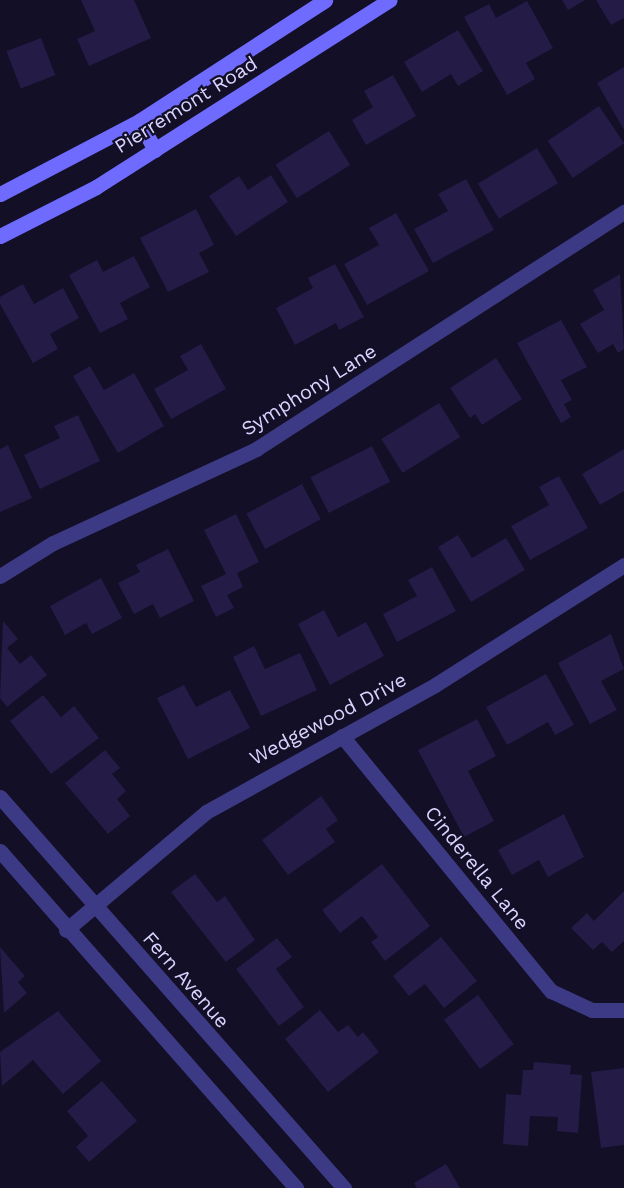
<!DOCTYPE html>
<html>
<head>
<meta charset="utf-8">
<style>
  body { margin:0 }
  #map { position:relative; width:624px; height:1188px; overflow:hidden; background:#130f26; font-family:"Work Sans",sans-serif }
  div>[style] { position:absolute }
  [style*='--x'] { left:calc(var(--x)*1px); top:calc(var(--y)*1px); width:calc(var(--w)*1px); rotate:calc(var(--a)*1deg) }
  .building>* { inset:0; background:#241b47; transform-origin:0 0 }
  .minor>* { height:15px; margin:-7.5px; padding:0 7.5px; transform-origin:7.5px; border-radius:7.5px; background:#3d3a85 }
  .tertiary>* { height:15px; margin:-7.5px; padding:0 7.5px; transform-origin:7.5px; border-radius:7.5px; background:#3d3a85 }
  .secondary>* { height:15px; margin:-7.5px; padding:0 7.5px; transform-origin:7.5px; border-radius:7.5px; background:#6f6bff }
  span { translate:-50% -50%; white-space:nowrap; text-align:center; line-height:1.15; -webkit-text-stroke:4.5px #130f26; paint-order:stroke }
  .street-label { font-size:20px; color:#d9d4ff }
</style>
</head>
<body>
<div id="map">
  <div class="building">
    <i style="clip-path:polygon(81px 0,134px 0,151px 38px,89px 66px,77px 39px,95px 31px)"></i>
    <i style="clip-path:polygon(562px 0,585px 0,568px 10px)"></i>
    <i style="clip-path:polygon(596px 0,624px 0,624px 18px,611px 25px)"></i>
    <i style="clip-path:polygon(527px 1px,553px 48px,526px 63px,535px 79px,507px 95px,464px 17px,489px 4px,496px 18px)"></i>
    <i style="clip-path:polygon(458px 30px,483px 71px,458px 86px,451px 74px,422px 92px,404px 62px)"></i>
    <i style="left:41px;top:38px;width:40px;height:37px;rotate:69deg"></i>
    <i style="clip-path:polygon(624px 67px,624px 130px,597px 83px)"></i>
    <i style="clip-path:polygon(393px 75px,416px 116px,366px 145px,352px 120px,373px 107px,364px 91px)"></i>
    <i style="left:599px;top:106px;width:45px;height:62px;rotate:56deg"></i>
    <i style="left:329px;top:131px;width:40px;height:63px;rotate:58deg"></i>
    <i style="left:537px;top:148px;width:41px;height:69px;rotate:59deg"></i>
    <i style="clip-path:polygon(271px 175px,288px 202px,236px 236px,209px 196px,239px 176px,248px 190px)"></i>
    <i style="clip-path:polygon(466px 179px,494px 230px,433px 263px,414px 229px,448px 211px,438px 194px)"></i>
    <i style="clip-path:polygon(196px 209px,214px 245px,199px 253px,209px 272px,168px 292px,140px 238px)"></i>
    <i style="clip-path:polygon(396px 213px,429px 271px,367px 305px,344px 264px,379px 245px,369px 228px)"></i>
    <i style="clip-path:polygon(134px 256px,150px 287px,120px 303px,128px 319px,100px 333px,69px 275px,97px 260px,103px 272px)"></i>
    <i style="clip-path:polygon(335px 264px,364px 317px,339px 330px,336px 323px,295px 345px,276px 308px,313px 288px,308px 278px)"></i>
    <i style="clip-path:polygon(620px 274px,624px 349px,618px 353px,613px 344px,598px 353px,580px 324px,604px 310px,593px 290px)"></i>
    <i style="clip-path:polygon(23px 284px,34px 304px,63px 288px,79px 318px,50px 334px,58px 349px,33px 363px,0 304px,0 297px)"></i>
    <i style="clip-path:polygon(561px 320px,587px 367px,561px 380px,572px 400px,564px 404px,571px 417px,561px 423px,517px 343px)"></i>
    <i style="clip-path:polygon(201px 344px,226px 389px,171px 419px,154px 389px,188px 370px,180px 356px)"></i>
    <i style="clip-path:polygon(496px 358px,522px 399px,482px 425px,475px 414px,470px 418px,450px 388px)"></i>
    <i style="clip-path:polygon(90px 366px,104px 390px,134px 373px,164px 426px,118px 453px,73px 376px)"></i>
    <i style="left:439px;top:403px;width:40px;height:68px;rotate:58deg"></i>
    <i style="clip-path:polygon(78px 415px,100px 461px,40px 489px,24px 455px,60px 438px,54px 426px)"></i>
    <i style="clip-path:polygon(8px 445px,32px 498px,0 512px,0 449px)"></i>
    <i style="left:372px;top:446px;width:40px;height:69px;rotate:63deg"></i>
    <i style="clip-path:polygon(624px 449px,624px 491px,600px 505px,582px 474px)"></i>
    <i style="clip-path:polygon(559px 476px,588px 528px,530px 560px,511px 526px,549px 505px,539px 487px)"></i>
    <i style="left:302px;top:484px;width:40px;height:63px;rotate:62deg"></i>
    <i style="clip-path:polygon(236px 514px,259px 562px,237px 573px,243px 587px,227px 595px,234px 608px,216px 617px,201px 586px,226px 574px,204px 530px)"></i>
    <i style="clip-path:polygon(458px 535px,472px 558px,506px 538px,525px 570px,471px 602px,438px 547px)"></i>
    <i style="clip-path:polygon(168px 549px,194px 601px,160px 618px,153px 604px,134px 614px,118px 583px,140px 572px,136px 565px)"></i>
    <i style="clip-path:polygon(432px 567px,456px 611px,397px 642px,383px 614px,417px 596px,408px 580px)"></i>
    <i style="clip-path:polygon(101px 578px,122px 618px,92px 634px,86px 623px,65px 635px,50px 606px)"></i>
    <i style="clip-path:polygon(324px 610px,338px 637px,366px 622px,384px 656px,330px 685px,298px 624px)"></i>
    <i style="clip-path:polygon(3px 621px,18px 639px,7px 648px,20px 664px,31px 655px,47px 675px,7px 707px,0 698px)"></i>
    <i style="clip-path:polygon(611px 634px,624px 669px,601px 681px,617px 710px,590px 724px,558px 663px)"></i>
    <i style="clip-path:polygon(254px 646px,265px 669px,300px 653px,317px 690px,261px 716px,233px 657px)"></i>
    <i style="clip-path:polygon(546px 674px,574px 725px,555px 735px,548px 722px,507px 745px,486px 707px)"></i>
    <i style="clip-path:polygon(184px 685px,196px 707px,230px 690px,250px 728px,188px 759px,157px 698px)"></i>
    <i style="clip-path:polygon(43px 695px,61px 717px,74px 706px,99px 738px,51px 774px,10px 721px)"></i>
    <i style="clip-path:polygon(477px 719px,496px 756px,468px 771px,494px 821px,464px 837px,418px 750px)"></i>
    <i style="clip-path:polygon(105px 750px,120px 768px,112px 774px,126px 791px,117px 799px,130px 816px,108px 834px,65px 783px)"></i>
    <i style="clip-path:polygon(321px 796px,338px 820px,326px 829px,335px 842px,288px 875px,262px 840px)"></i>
    <i style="clip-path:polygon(564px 814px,584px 857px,548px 877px,539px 860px,512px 875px,498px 850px)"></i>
    <i style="clip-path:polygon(382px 864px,430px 926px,385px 961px,371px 942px,378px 937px,362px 916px,340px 933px,322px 910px)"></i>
    <i style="clip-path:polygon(195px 874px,217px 902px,225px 896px,255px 940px,226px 962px,171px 892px)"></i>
    <i style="clip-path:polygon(624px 891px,624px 941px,612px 952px,602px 942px,593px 950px,571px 928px,587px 913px,594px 921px)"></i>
    <i style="clip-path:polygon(441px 937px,477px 981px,444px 1008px,425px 984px,409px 996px,393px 976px)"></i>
    <i style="clip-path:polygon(277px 938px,292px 957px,276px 969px,304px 1007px,279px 1026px,236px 969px)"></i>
    <i style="clip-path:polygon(0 947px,25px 976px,18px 982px,27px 993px,4px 1013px)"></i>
    <i style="left:478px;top:995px;width:61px;height:42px;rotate:54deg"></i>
    <i style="clip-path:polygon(320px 1010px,338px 1032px,348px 1025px,358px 1037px,363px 1032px,379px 1052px,328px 1092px,285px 1039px)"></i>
    <i style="clip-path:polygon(58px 1011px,101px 1061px,63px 1094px,33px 1060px,2px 1086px,0 1052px)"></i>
    <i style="clip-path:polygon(534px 1062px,571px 1065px,570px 1074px,582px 1075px,578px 1133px,557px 1131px,558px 1117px,530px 1116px,528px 1146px,503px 1144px,506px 1094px,521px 1095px,523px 1070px,533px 1070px)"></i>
    <i style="clip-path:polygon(624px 1068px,624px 1145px,601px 1148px,591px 1072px)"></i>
    <i style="clip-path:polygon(102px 1081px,137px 1121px,89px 1162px,76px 1147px,88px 1136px,67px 1111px)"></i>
    <i style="clip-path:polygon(446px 1164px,460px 1188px,417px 1188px,414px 1183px)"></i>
  </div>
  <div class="minor">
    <i style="--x:0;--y:576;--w:62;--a:-31.9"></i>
    <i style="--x:53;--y:543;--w:224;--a:-24.8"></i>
    <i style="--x:256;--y:449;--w:438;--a:-32.8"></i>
    <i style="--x:342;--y:736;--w:330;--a:50.7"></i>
    <i style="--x:551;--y:991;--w:45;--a:24.9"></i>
    <i style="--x:592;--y:1010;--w:32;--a:0"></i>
    <i style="--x:66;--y:930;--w:183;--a:-40.1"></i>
    <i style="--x:206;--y:812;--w:262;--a:-29"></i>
    <i style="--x:435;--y:685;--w:224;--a:-32.4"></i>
  </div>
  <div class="tertiary">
    <i style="--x:0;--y:797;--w:521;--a:48.66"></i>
    <i style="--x:0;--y:851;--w:449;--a:48.7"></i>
  </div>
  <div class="secondary">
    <i style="--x:139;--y:121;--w:33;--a:61"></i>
    <i style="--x:0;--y:194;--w:157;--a:-27.7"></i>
    <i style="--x:139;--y:121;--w:222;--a:-33"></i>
    <i style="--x:0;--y:236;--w:108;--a:-27"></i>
    <i style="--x:96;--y:187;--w:348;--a:-32.5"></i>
  </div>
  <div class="street-label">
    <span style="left:186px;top:105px;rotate:-32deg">Pierremont Road</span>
    <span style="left:309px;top:390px;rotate:-32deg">Symphony Lane</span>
    <span style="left:328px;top:719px;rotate:-28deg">Wedgewood Drive</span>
    <span style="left:477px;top:868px;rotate:51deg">Cinderella Lane</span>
    <span style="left:186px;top:980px;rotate:49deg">Fern Avenue</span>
  </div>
</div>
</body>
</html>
